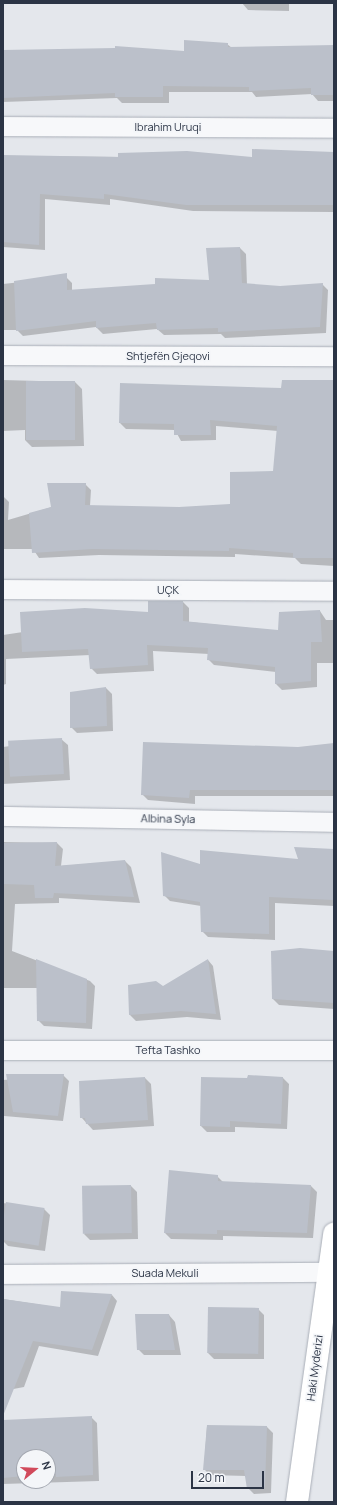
<!DOCTYPE html>
<html>
<head>
<meta charset="utf-8">
<style>
  body { margin:0 }
  #map { position:relative; width:337px; height:1505px; overflow:hidden; background:#e4e7ec; font-family:Manrope,sans-serif }
  div>[style] { position:absolute }
  [style*='--x'] { left:calc(var(--x)*1px); top:calc(var(--y)*1px); width:calc(var(--w)*1px); rotate:calc(var(--a)*1deg) }
  .shadow>* { inset:0; background:#0003 }
  .building>* { inset:0; background:#bbc0ca; transform-origin:0 0 }
  .roads { filter:drop-shadow(0 0 1px #a9aeb7) drop-shadow(0 0 1px #a9aeb7) }
  .street>* { height:19px; margin:-9.5px; padding:0 9.5px; transform-origin:9.5px; border-radius:9.5px; background:#f7f8fa }
  .secondary>* { height:22px; margin:-11px; padding:0 11px; transform-origin:11px; border-radius:11px; background:#fff }
  span { translate:-50% -50%; white-space:nowrap; text-align:center; line-height:1.15; -webkit-text-stroke:3.5px #f4f6f9; paint-order:stroke }
  .street-label { font-size:11px; color:#2b3445 }
  .frame { position:absolute; inset:0; border:4px solid #2b3445; pointer-events:none }
  .north { position:absolute; left:16px; top:1449px; width:40px; height:40px; box-sizing:border-box; background:#f4f6f9; border:1px solid #a4a8b1; border-radius:50%; rotate:72deg; font-size:11px; font-weight:700; line-height:16px; text-align:center; color:#2b3445 }
  .north::after { content:''; display:block; margin:auto; width:14px; height:18px; background:#d1495b; clip-path:polygon(50% 0,100% 100%,50% 72%,0 100%) }
  .scale { position:absolute; left:191px; top:1471px; width:73px; height:18px; box-sizing:border-box; border:2px solid #2b3445; border-top:0; padding-left:5px; font-size:12px; line-height:14px; white-space:nowrap; color:#2b3445; -webkit-text-stroke:3px #f4f6f9; paint-order:stroke }
</style>
</head>
<body>
<div id="map">
  <div class="shadow">
    <i style="clip-path:polygon(289px 3px,289px 11px,248px 10px,242px 3px)"></i>
    <i style="clip-path:polygon(227px 44px,232px 48px,334px 46px,334px 101px,318px 101px,312px 94px,256px 97px,252px 92px,169px 92px,169px 103px,122px 103px,117px 98px,3px 102px,3px 53px,185px 52px)"></i>
    <i style="clip-path:polygon(334px 152px,334px 212px,193px 211px,110px 199px,110px 205px,45px 199px,45px 250px,3px 247px,3px 156px,252px 158px)"></i>
    <i style="clip-path:polygon(240px 248px,246px 254px,247px 285px,280px 287px,322px 284px,328px 290px,326px 333px,225px 338px,221px 334px,164px 335px,157px 329px,103px 334px,96px 327px,23px 336px,17px 330px,3px 330px,3px 284px,66px 277px,72px 283px,72px 291px,210px 281px,208px 249px)"></i>
    <i style="clip-path:polygon(3px 380px,75px 382px,82px 389px,84px 446px,32px 447px,25px 440px,25px 430px,3px 431px)"></i>
    <i style="clip-path:polygon(334px 381px,334px 566px,301px 564px,295px 558px,235px 554px,235px 557px,99px 555px,39px 558px,33px 549px,3px 549px,3px 496px,9px 502px,8px 520px,52px 507px,85px 484px,91px 490px,90px 506px,179px 508px,231px 505px,274px 472px,278px 431px,216px 426px,216px 440px,181px 441px,175px 430px,126px 429px,120px 423px)"></i>
    <i style="clip-path:polygon(183px 602px,189px 608px,189px 622px,279px 631px,320px 611px,326px 620px,334px 620px,334px 663px,317px 663px,317px 687px,282px 690px,276px 684px,276px 672px,214px 665px,208px 659px,209px 654px,153px 651px,154px 671px,97px 674px,91px 668px,90px 655px,6px 659px,6px 684px,3px 685px,3px 635px,149px 613px)"></i>
    <i style="clip-path:polygon(106px 688px,112px 694px,113px 731px,77px 733px,71px 727px)"></i>
    <i style="clip-path:polygon(61px 739px,68px 745px,70px 780px,3px 784px,3px 747px)"></i>
    <i style="clip-path:polygon(334px 744px,334px 796px,195px 796px,195px 804px,148px 800px,142px 794px,298px 748px)"></i>
    <i style="clip-path:polygon(3px 842px,57px 843px,63px 849px,61px 866px,125px 861px,131px 867px,140px 903px,59px 898px,59px 903px,15px 904px,12px 951px,90px 981px,95px 986px,92px 1029px,44px 1026px,38px 1020px,37px 988px,3px 988px)"></i>
    <i style="clip-path:polygon(334px 850px,334px 906px,275px 903px,275px 940px,208px 937px,202px 931px,201px 906px,170px 901px,164px 895px,201px 866px,300px 860px)"></i>
    <i style="clip-path:polygon(334px 952px,334px 1009px,279px 1005px,273px 999px)"></i>
    <i style="clip-path:polygon(208px 960px,213px 966px,221px 1020px,187px 1017px,136px 1021px,130px 1015px,129px 986px,163px 987px)"></i>
    <i style="clip-path:polygon(63px 1075px,69px 1081px,63px 1121px,4px 1116px,3px 1133px,3px 1080px)"></i>
    <i style="clip-path:polygon(145px 1078px,151px 1084px,154px 1126px,93px 1130px,81px 1117px)"></i>
    <i style="clip-path:polygon(202px 1078px,283px 1078px,289px 1084px,287px 1129px,235px 1127px,235px 1132px,207px 1132px,201px 1126px)"></i>
    <i style="clip-path:polygon(217px 1176px,223px 1182px,311px 1186px,317px 1192px,313px 1238px,223px 1236px,223px 1240px,171px 1239px,165px 1233px)"></i>
    <i style="clip-path:polygon(131px 1186px,137px 1192px,138px 1239px,90px 1240px,84px 1234px)"></i>
    <i style="clip-path:polygon(3px 1203px,44px 1209px,50px 1215px,45px 1251px,8px 1246px,3px 1241px)"></i>
    <i style="clip-path:polygon(112px 1295px,117px 1301px,98px 1356px,39px 1346px,24px 1387px,3px 1391px,3px 1299px,61px 1308px)"></i>
    <i style="clip-path:polygon(258px 1309px,264px 1315px,264px 1359px,214px 1359px,208px 1353px)"></i>
    <i style="clip-path:polygon(169px 1315px,175px 1322px,181px 1355px,144px 1355px,138px 1349px)"></i>
    <i style="clip-path:polygon(evenodd,91px 1417px,97px 1423px,99px 1481px,3px 1484px,3px 1421px,91px 1417px,24px 1457px,48px 1457px,48px 1481px,24px 1481px,24px 1457px)"></i>
    <i style="clip-path:polygon(207px 1426px,267px 1427px,273px 1433px,271px 1493px,254px 1494px,248px 1488px,246px 1476px,210px 1475px,204px 1469px)"></i>
  </div>
  <div class="building">
    <i style="clip-path:polygon(184px 40px,228px 43px,228px 47px,334px 45px,334px 95px,311px 95px,311px 88px,249px 91px,249px 87px,163px 86px,163px 97px,115px 97px,115px 93px,3px 98px,3px 50px,115px 48px,115px 46px,184px 51px)"></i>
    <i style="clip-path:polygon(252px 149px,334px 152px,334px 205px,186px 205px,104px 194px,104px 199px,40px 194px,39px 245px,3px 242px,3px 155px,118px 157px,118px 153px,187px 151px,252px 157px)"></i>
    <i style="clip-path:polygon(240px 247px,242px 283px,280px 286px,323px 283px,320px 327px,218px 332px,218px 328px,157px 330px,156px 323px,96px 328px,96px 321px,16px 331px,14px 281px,67px 273px,67px 290px,155px 284px,155px 278px,209px 280px,206px 248px)"></i>
    <i style="clip-path:polygon(282px 380px,334px 380px,334px 558px,293px 558px,293px 553px,229px 548px,229px 551px,92px 549px,32px 553px,29px 513px,51px 507px,47px 483px,86px 483px,85px 505px,179px 507px,230px 504px,230px 472px,273px 471px,277px 426px,210px 420px,211px 435px,174px 435px,174px 424px,119px 423px,120px 383px,281px 388px)"></i>
    <i style="left:26px;top:381px;width:49px;height:59px"></i>
    <i style="clip-path:polygon(148px 601px,183px 601px,183px 621px,278px 630px,279px 612px,320px 610px,322px 642px,311px 642px,311px 681px,275px 684px,275px 667px,207px 660px,208px 648px,147px 645px,148px 665px,90px 669px,88px 649px,22px 652px,20px 612px,85px 608px,148px 612px)"></i>
    <i style="clip-path:polygon(106px 687px,107px 726px,70px 728px,70px 692px)"></i>
    <i style="left:62px;top:738px;width:36px;height:54px;rotate:87deg"></i>
    <i style="clip-path:polygon(143px 742px,298px 747px,334px 743px,334px 790px,190px 790px,189px 798px,141px 795px)"></i>
    <i style="clip-path:polygon(57px 842px,55px 866px,125px 860px,134px 897px,54px 893px,53px 898px,35px 898px,34px 885px,3px 884px,3px 843px)"></i>
    <i style="clip-path:polygon(294px 847px,334px 849px,334px 900px,269px 897px,269px 934px,201px 932px,200px 902px,163px 896px,161px 852px,200px 864px,200px 850px,298px 859px)"></i>
    <i style="clip-path:polygon(300px 948px,334px 951px,334px 1003px,272px 999px,271px 951px)"></i>
    <i style="clip-path:polygon(36px 959px,87px 979px,86px 1023px,37px 1021px)"></i>
    <i style="clip-path:polygon(208px 959px,216px 1014px,181px 1011px,129px 1015px,128px 985px,156px 981px,163px 986px)"></i>
    <i style="clip-path:polygon(6px 1074px,64px 1074px,58px 1116px,13px 1112px)"></i>
    <i style="clip-path:polygon(248px 1075px,283px 1077px,281px 1124px,230px 1121px,230px 1127px,200px 1126px,201px 1077px,247px 1078px)"></i>
    <i style="clip-path:polygon(145px 1077px,148px 1120px,86px 1124px,85px 1118px,80px 1118px,79px 1081px)"></i>
    <i style="clip-path:polygon(169px 1170px,218px 1175px,218px 1181px,311px 1185px,307px 1233px,217px 1230px,217px 1234px,164px 1233px)"></i>
    <i style="left:131px;top:1185px;width:48px;height:49px;rotate:89deg"></i>
    <i style="left:6px;top:1202px;width:39px;height:38px;rotate:9deg"></i>
    <i style="clip-path:polygon(61px 1291px,112px 1294px,92px 1350px,33px 1341px,3px 1416px,3px 1299px,60px 1307px)"></i>
    <i style="left:208px;top:1307px;width:51px;height:46px;rotate:1deg"></i>
    <i style="clip-path:polygon(135px 1314px,169px 1314px,175px 1350px,137px 1350px)"></i>
    <i style="clip-path:polygon(92px 1416px,93px 1475px,56px 1477px,56px 1474px,48px 1474px,48px 1457px,24px 1457px,24px 1476px,3px 1478px,3px 1420px)"></i>
    <i style="clip-path:polygon(207px 1425px,267px 1426px,265px 1487px,247px 1489px,244px 1470px,203px 1470px)"></i>
  </div>
  <div class="roads">
    <div class="street">
      <i style="--x:3;--y:126;--w:331;--a:0.3"></i>
      <i style="--x:3;--y:355;--w:331;--a:0.2"></i>
      <i style="--x:3;--y:589;--w:331;--a:0.3"></i>
      <i style="--x:3;--y:816;--w:331;--a:1"></i>
      <i style="--x:3;--y:1050;--w:331;--a:0"></i>
      <i style="--x:3;--y:1274;--w:324;--a:-0.4"></i>
    </div>
    <div class="secondary">
      <i style="--x:297;--y:1502;--w:271;--a:-82.1"></i>
    </div>
  </div>
  <div class="street-label">
    <span style="left:168px;top:127px">Ibrahim Uruqi</span>
    <span style="left:168px;top:356px">Shtjefën Gjeqovi</span>
    <span style="left:168px;top:590px">UÇK</span>
    <span style="left:168px;top:819px;rotate:1deg">Albina Syla</span>
    <span style="left:168px;top:1050px">Tefta Tashko</span>
    <span style="left:165px;top:1273px">Suada Mekuli</span>
    <span style="left:315px;top:1368px;rotate:-83deg">Haki Myderizi</span>
  </div>
  <div class="frame"></div>
  <div class="north">N</div>
  <div class="scale">20 m</div>
</div>
</body>
</html>
